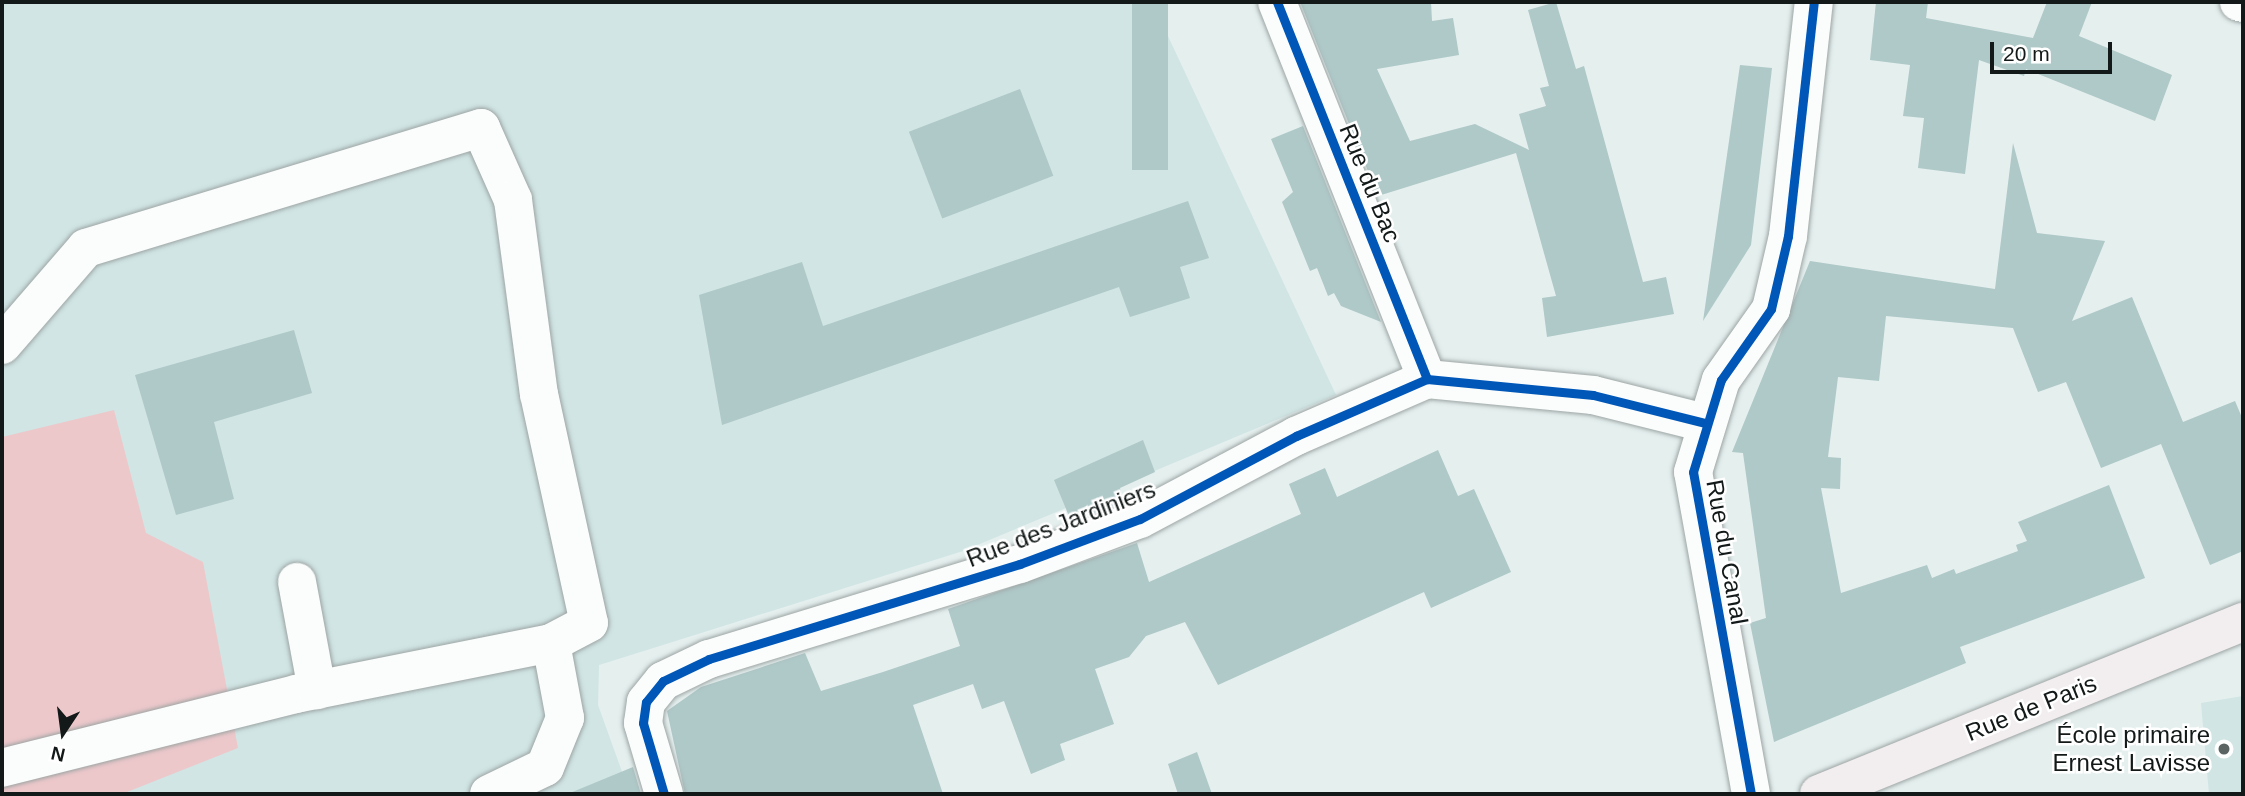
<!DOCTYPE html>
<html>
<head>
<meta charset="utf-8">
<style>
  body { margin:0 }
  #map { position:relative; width:2245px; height:796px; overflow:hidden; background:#e4efee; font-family:Helvetica,sans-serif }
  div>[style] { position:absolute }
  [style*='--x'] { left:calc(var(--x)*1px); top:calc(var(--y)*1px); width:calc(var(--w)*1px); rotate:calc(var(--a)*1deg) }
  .built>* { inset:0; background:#d0e5e4 }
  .green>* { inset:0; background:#edc8cb }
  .building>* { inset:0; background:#afc8c8; transform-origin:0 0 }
  .roads { filter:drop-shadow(0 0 2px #9da5a4) drop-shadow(0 0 2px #9da5a4) }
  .minor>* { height:38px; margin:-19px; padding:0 19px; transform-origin:19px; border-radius:19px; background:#fbfdfc }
  .major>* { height:38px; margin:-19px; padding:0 19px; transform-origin:19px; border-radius:19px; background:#f2edee }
  .cycleway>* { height:9px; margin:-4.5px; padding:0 4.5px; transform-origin:4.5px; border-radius:4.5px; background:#0057b8 }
  .dots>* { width:19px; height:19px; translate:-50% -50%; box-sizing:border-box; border:4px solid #fff; border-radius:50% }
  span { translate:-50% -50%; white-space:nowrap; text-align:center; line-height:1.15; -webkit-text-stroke:5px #fff; paint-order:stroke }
  .street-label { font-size:24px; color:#121918 }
  .poi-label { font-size:24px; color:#121918 }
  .right { translate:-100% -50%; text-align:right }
  .frame { position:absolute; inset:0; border:4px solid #121918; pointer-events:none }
  .north { position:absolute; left:28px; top:698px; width:70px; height:70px; -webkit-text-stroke:5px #fff; paint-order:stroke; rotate:193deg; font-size:19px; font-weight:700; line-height:28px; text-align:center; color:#121918 }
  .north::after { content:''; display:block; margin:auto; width:24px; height:32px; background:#121918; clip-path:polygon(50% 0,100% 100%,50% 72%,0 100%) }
  .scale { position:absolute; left:1990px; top:42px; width:122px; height:32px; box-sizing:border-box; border:4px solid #121918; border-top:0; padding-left:9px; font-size:21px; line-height:24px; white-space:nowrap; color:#121918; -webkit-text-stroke:5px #fff; paint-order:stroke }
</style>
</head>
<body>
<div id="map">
  <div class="built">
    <i style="clip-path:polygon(2px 2px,1152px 2px,1336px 395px,963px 551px,599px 665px,598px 705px,630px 794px,2px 794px)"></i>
    <i style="clip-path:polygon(2243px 696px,2243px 794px,2209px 794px,2201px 703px)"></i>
  </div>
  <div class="green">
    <i style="clip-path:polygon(114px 410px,146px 533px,203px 562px,238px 748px,122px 794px,2px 794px,2px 437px)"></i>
  </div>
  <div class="building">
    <i style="left:1132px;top:2px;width:36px;height:168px"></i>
    <i style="clip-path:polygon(1300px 2px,1431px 2px,1432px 21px,1453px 18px,1459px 55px,1377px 69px,1410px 141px,1475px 124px,1529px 150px,1519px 114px,1546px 106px,1540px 88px,1549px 86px,1528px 10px,1556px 2px,1576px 69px,1584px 66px,1643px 282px,1666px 277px,1674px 314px,1547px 337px,1542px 298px,1556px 296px,1516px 153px,1378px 196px)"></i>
    <i style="clip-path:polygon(1876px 2px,1928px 2px,1926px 18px,2033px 38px,2047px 2px,2092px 2px,2079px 36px,2172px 75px,2155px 121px,2026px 69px,2024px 76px,1979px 60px,1965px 174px,1918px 168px,1924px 118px,1903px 116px,1910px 65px,1870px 60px)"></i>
    <i style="clip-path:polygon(1740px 65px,1772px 68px,1751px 245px,1703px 321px)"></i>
    <i style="left:1020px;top:89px;width:93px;height:119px;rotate:69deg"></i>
    <i style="clip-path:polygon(1303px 126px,1381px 322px,1341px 306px,1334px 293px,1328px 296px,1317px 268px,1310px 271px,1282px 202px,1293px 192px,1271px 139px)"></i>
    <i style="clip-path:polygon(2013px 143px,2037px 233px,2105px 241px,2072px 321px,2132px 297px,2183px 422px,2235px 401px,2243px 420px,2243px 551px,2210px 565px,2161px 444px,2101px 468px,2066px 382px,2038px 392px,2013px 328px,1886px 316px,1879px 381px,1838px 377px,1828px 457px,1841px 458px,1840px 489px,1821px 488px,1841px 593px,1927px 565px,1932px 578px,1954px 569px,1956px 574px,2018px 551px,2016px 545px,2027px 541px,2018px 522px,2109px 485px,2145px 578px,1960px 647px,1966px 663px,1774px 742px,1750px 623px,1766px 618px,1743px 453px,1732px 452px,1810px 261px,1995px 289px)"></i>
    <i style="clip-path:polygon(1188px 201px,1209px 258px,1180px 267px,1190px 298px,1130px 317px,1119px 287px,722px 425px,699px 295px,802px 262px,823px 326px)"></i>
    <i style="clip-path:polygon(294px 330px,312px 393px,214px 422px,234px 499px,176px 515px,135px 375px)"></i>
    <i style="clip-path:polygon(1143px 440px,1155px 472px,1120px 488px,1124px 502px,1071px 521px,1054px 480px)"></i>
    <i style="clip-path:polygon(1438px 450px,1458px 496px,1474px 489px,1511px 572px,1431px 608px,1424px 592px,1218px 685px,1185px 622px,1146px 636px,1129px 657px,1095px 669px,1114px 724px,1060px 744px,1065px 760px,1031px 774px,1004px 701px,982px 709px,973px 684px,913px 705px,943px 794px,685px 794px,667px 711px,701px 687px,805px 653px,821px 691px,883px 672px,960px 646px,948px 609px,1137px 543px,1149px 582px,1301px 514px,1289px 484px,1325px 468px,1337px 497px)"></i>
    <i style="clip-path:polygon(1197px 752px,1212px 794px,1178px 794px,1168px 764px)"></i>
    <i style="clip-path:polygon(633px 767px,641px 794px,571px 794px,570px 793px)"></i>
  </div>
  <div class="roads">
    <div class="minor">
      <i style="--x:1277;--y:2;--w:406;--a:68.3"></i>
      <i style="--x:2239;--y:2;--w:4;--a:14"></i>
      <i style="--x:2;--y:345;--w:128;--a:-49.1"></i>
      <i style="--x:86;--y:248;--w:413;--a:-16.9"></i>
      <i style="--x:481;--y:128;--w:79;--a:66"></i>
      <i style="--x:513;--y:200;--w:196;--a:82.4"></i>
      <i style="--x:539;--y:394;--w:234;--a:77.7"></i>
      <i style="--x:589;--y:623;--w:43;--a:152.2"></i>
      <i style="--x:551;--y:643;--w:260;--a:168.7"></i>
      <i style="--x:296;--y:694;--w:303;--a:165.9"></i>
      <i style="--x:297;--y:582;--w:110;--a:79.5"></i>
      <i style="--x:489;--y:794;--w:62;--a:-25.7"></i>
      <i style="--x:545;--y:767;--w:53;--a:-67.8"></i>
      <i style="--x:565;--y:718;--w:76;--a:-100.6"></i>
      <i style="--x:664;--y:794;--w:74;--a:-106.5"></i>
      <i style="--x:643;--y:723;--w:21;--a:-82"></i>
      <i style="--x:646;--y:702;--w:27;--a:-51"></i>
      <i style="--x:663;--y:681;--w:51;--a:-25.6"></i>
      <i style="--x:709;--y:659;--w:325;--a:-17"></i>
      <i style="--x:1020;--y:564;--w:128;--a:-20.6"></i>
      <i style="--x:1140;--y:519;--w:177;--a:-28"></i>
      <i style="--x:1296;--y:436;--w:143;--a:-23.5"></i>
      <i style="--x:1427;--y:379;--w:167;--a:5.5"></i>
      <i style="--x:1593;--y:395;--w:115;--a:14"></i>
      <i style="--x:1751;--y:794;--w:327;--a:-100.2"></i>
      <i style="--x:1693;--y:472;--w:96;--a:-73.1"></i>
      <i style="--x:1721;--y:380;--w:87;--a:-54.8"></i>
      <i style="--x:1771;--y:309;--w:75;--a:-76.9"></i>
      <i style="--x:1788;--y:236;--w:235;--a:-83.7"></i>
    </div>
    <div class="major">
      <i style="--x:1819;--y:794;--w:458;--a:-22.1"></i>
    </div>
  </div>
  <div class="cycleway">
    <i style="--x:1277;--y:2;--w:406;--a:68.3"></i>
    <i style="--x:664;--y:794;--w:74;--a:-106.5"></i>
    <i style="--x:643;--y:723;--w:21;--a:-82"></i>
    <i style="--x:646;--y:702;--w:27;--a:-51"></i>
    <i style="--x:663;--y:681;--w:51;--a:-25.6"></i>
    <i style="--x:709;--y:659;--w:325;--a:-17"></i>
    <i style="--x:1020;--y:564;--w:128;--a:-20.6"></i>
    <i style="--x:1140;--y:519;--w:177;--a:-28"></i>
    <i style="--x:1296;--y:436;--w:143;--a:-23.5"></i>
    <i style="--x:1427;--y:379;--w:167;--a:5.5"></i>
    <i style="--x:1593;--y:395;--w:115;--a:14"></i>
    <i style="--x:1751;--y:794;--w:327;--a:-100.2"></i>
    <i style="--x:1693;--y:472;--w:96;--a:-73.1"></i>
    <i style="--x:1721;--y:380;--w:87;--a:-54.8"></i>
    <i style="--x:1771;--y:309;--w:75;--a:-76.9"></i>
    <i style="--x:1788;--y:236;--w:235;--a:-83.7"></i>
  </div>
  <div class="dots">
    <i style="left:2224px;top:749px;background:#5c6463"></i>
  </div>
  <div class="street-label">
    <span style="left:1370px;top:183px;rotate:68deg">Rue du Bac</span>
    <span style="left:1061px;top:524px;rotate:-21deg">Rue des Jardiniers</span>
    <span style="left:1727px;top:552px;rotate:80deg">Rue du Canal</span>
    <span style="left:2031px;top:708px;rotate:-22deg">Rue de Paris</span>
  </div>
  <div class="poi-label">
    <span class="right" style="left:2210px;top:749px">École primaire<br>Ernest Lavisse</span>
  </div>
  <div class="frame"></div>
  <div class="north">N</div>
  <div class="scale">20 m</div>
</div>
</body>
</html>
